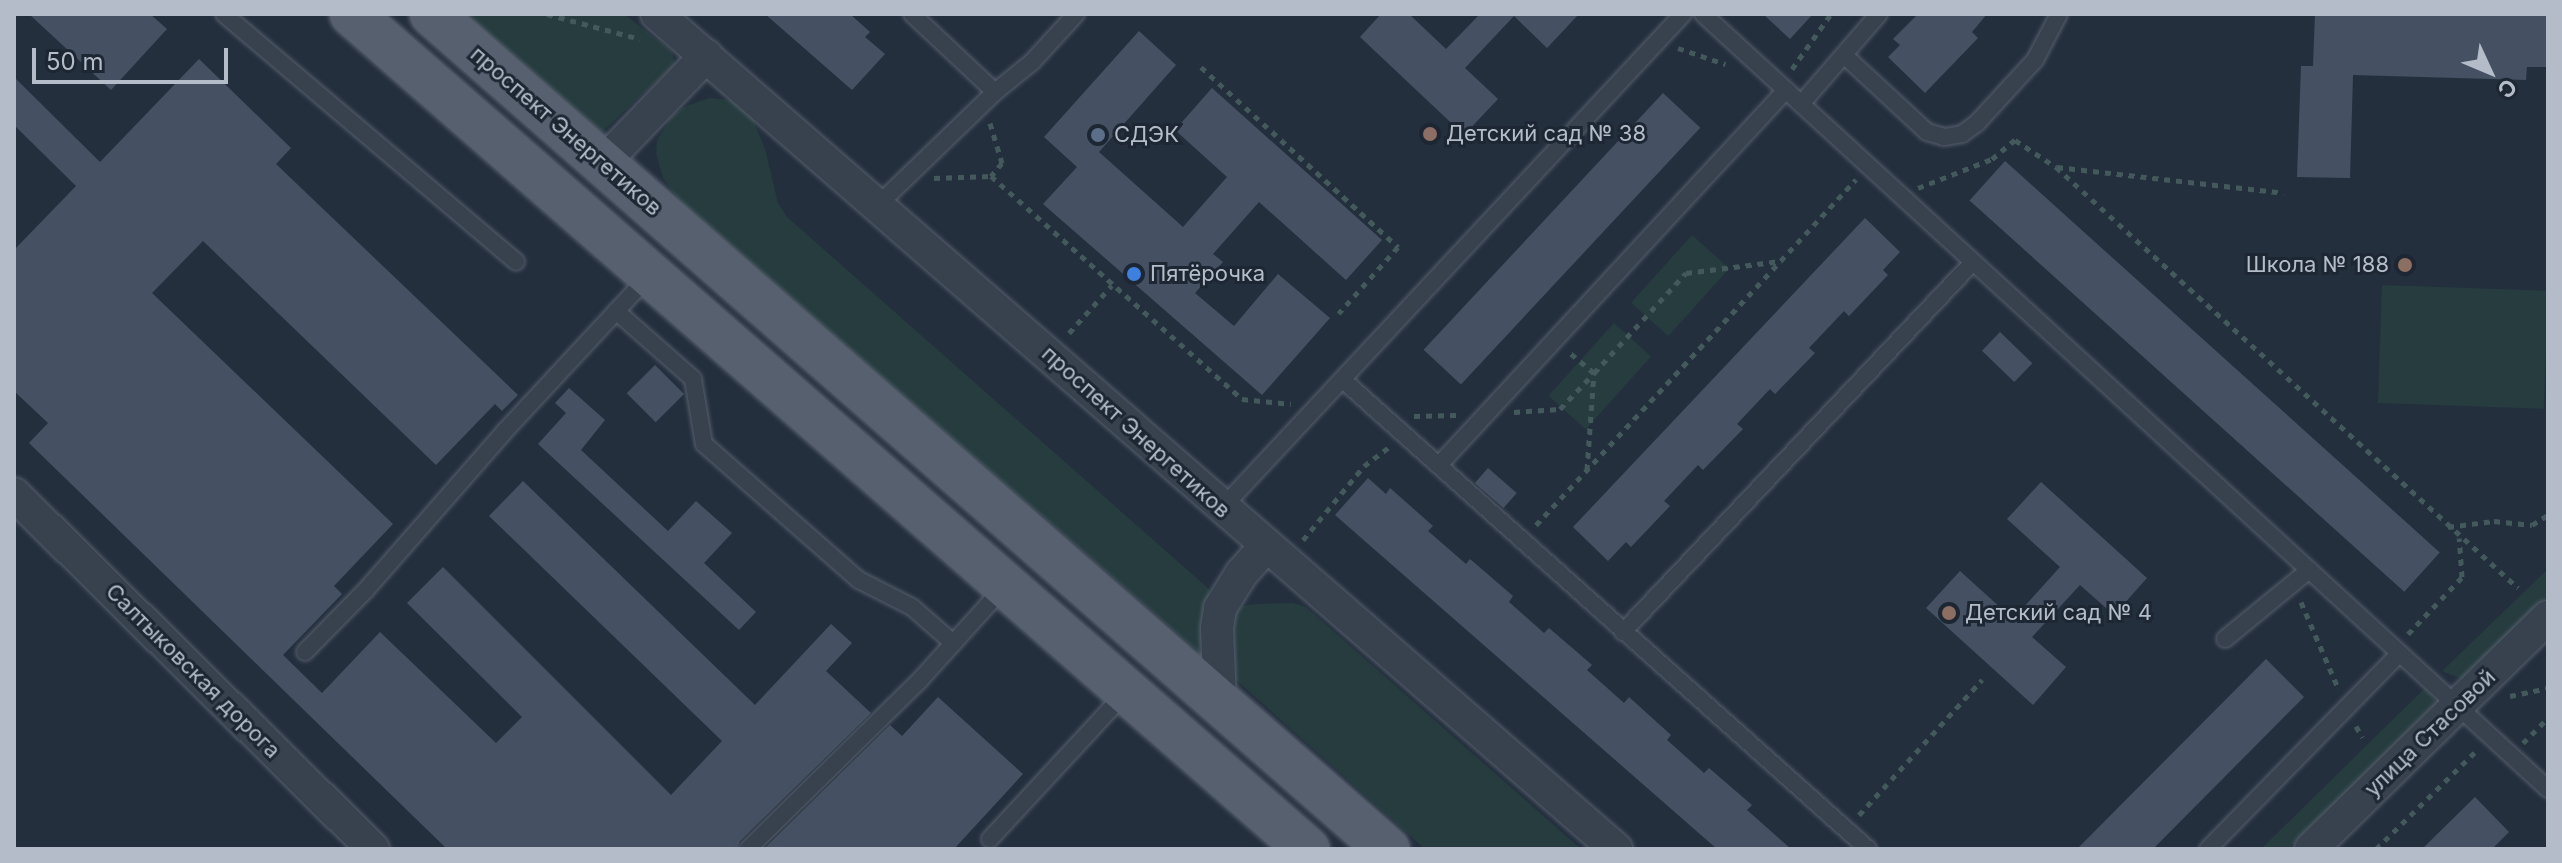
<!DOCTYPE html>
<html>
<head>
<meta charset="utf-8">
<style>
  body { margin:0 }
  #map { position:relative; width:2562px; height:863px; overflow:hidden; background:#242f3e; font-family:Inter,sans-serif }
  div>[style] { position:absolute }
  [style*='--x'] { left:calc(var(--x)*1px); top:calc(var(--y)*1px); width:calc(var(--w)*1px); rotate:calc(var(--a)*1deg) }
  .green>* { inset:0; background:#263c3f; transform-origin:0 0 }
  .building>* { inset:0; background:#455162; transform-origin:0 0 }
  .path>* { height:5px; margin-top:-2.5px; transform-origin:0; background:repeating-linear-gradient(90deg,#44595c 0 6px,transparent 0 12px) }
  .roads { filter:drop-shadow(0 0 2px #565f6c) drop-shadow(0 0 2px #565f6c) }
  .lane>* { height:16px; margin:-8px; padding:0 8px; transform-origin:8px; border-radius:8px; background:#38414e }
  .street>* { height:32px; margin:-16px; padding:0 16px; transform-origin:16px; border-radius:16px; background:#38414e }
  .primary>* { height:44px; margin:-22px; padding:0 22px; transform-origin:22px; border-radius:22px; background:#56606e }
  .dots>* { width:22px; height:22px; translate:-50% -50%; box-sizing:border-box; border:4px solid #1d2633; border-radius:50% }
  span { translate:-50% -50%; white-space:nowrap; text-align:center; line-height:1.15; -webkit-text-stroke:6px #1d2633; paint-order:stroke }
  .street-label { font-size:22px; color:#b4bcc9 }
  .poi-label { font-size:22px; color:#b4bcc9 }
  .left { translate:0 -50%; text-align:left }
  .right { translate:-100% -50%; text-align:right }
  .frame { position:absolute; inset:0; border:16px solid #b4bcc9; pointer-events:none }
  .north { position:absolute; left:2450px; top:32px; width:80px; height:80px; -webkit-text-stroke:6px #1d2633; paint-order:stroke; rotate:134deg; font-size:22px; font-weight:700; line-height:32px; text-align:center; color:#b4bcc9 }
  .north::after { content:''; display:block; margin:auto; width:28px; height:36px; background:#b4bcc9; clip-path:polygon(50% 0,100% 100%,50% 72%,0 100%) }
  .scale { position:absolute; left:32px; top:48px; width:196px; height:36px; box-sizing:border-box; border:4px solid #b4bcc9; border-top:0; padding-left:10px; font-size:24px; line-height:28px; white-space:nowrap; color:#b4bcc9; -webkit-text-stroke:6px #1d2633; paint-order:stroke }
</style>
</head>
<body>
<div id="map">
  <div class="green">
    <i style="clip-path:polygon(462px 14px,624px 14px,672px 51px,675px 64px,600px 134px)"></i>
    <i style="clip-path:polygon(709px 98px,733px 100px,752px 117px,765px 149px,778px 203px,787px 217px,1209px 589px,1209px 621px,1200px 653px,681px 203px,663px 178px,656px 153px,657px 140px,672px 116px,684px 107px)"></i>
    <i style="left:1692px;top:235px;width:50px;height:91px;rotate:42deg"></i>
    <i style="left:2382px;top:285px;width:166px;height:118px;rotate:2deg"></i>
    <i style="left:1614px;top:323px;width:50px;height:98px;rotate:42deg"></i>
    <i style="clip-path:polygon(2548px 569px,2548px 595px,2462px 679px,2442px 671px)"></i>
    <i style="clip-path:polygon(1293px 603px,1306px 607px,1581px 849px,1425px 849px,1234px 678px,1228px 642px,1235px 612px,1242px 606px,1254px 604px)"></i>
    <i style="clip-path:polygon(2426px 687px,2437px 704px,2288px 849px,2261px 849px)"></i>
  </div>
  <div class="building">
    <i style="clip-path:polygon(29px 14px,150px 14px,167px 29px,111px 90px)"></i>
    <i style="clip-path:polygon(765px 14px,850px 14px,870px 32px,865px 37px,885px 54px,852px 90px)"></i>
    <i style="clip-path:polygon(1381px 14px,1409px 14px,1446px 49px,1480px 14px,1579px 14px,1547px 48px,1514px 16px,1465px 68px,1498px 99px,1464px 135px,1360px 37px)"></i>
    <i style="clip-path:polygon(1763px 14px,1813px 14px,1790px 39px)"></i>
    <i style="clip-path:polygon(1918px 14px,1987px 14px,1972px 32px,1978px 38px,1925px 93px,1888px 57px,1900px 45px,1893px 39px)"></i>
    <i style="clip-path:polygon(2315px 14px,2548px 16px,2548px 67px,2527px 67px,2526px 80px,2353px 75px,2350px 178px,2297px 177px,2301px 66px,2313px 66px)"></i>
    <i style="clip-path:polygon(1139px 31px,1176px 65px,1099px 152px,1183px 227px,1227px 177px,1175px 130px,1212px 88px,1382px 240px,1346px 280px,1259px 202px,1213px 254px,1223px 262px,1195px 293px,1234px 326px,1278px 274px,1330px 318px,1262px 395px,1043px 204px,1077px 167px,1044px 137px)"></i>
    <i style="clip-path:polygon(199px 59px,291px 148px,276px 164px,518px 395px,502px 411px,495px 404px,436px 465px,203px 241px,152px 293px,393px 524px,334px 586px,342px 594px,283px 655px,322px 693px,380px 632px,496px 743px,522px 717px,407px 603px,443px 567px,671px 795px,722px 741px,489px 516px,523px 481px,755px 705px,831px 624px,852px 643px,826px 671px,871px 713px,740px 841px,737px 849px,447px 849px,29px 443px,48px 423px,14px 391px,14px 250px,76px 186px,14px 125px,14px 77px,100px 162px)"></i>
    <i style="left:1663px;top:93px;width:51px;height:351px;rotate:43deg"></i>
    <i style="left:2005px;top:161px;width:585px;height:53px;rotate:42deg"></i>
    <i style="clip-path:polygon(1865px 218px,1900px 252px,1883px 270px,1888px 275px,1849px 316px,1844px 311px,1809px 348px,1815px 353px,1775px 394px,1770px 389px,1737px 424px,1743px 429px,1703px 470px,1698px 465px,1664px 501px,1670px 506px,1631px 547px,1626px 542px,1608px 561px,1573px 527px)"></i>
    <i style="left:2000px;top:332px;width:45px;height:26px;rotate:44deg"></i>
    <i style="left:655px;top:365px;width:41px;height:40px;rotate:45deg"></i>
    <i style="clip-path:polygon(569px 388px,605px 420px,581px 450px,668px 531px,696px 501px,732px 533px,704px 563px,756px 612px,739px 630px,538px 444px,566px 413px,555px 403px)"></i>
    <i style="left:1488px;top:468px;width:38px;height:20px;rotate:41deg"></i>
    <i style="clip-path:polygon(1368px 478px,1386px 494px,1390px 488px,1433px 526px,1428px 531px,1466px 564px,1470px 559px,1513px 596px,1509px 602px,1544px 633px,1549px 628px,1577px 652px,1592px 665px,1587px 670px,1624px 703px,1629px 697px,1671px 735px,1667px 740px,1704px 773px,1709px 768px,1738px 793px,1752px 805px,1747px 810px,1791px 849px,1717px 849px,1335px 515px)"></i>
    <i style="clip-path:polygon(2041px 482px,2147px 578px,2114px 615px,2080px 585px,2032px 637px,2066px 667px,2033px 705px,1926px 608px,1960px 571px,2013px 619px,2060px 567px,2007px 519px)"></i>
    <i style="clip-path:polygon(2266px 659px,2304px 697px,2153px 849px,2077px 849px)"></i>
    <i style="clip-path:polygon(938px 697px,1023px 774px,954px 849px,764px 849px,890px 725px,902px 736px)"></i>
    <i style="clip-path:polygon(2475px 797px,2509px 832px,2492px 849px,2422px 849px)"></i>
  </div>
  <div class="path">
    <i style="--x:547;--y:14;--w:96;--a:15"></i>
    <i style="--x:1678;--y:48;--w:50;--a:18.8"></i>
    <i style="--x:1201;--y:67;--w:267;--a:42.4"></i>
    <i style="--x:1398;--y:247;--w:89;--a:131.8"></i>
    <i style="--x:1792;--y:69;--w:67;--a:-54.7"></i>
    <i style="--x:990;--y:123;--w:42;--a:73.3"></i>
    <i style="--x:1002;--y:163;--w:17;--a:130"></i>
    <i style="--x:2057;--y:167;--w:228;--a:6.5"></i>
    <i style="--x:934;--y:178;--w:57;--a:-2"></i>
    <i style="--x:991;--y:176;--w:336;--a:41.6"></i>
    <i style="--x:1242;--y:399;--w:49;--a:5.8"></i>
    <i style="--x:1918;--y:188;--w:79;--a:-21.4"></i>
    <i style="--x:1992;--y:159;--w:30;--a:-40"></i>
    <i style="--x:2015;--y:140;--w:49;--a:33.4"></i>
    <i style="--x:2056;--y:167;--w:625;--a:42.34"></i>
    <i style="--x:1069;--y:333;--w:64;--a:-48.1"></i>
    <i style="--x:1514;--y:412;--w:46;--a:-3.7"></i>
    <i style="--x:1560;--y:409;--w:50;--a:-46.6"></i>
    <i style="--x:1594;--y:373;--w:34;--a:-140"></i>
    <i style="--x:1414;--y:416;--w:42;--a:-1.4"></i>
    <i style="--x:1587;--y:470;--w:97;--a:-85.9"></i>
    <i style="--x:1594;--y:373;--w:136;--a:-47.4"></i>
    <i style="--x:1686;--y:273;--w:96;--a:-7.2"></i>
    <i style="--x:1536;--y:525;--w:471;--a:-47.2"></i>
    <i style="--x:2448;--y:527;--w:46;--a:-7.4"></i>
    <i style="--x:2494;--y:521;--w:38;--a:6"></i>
    <i style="--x:2532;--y:525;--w:19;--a:-32"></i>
    <i style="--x:1303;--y:540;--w:96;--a:-50.5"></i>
    <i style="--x:1364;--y:466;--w:34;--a:-37"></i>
    <i style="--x:2301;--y:602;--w:94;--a:66.7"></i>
    <i style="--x:2408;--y:634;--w:79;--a:-46.5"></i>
    <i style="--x:2462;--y:577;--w:39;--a:-94"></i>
    <i style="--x:2510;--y:696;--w:39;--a:-12"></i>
    <i style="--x:2356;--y:726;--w:13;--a:61"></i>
    <i style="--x:2523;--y:743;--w:35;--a:-45"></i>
    <i style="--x:1859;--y:815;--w:183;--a:-47.7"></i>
    <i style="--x:2376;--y:849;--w:143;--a:-44.4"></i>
  </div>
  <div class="roads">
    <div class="lane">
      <i style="--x:224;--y:14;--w:383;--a:40.3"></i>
      <i style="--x:912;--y:14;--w:114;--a:43.2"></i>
      <i style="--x:1703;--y:14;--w:1147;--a:42.53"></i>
      <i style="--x:1845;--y:56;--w:112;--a:42.8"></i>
      <i style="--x:1927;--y:132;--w:18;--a:16"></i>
      <i style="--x:1944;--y:137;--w:18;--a:-9"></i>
      <i style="--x:1962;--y:134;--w:19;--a:-36"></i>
      <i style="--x:1977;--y:123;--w:86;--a:-47.4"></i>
      <i style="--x:2035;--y:60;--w:52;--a:-62.4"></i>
      <i style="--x:1801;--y:104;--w:119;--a:-49.1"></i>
      <i style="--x:879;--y:204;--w:161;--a:-44"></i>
      <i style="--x:995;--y:92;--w:48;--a:-39"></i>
      <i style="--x:1032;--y:62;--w:65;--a:-47.5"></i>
      <i style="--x:616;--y:311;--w:103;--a:41.4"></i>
      <i style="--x:693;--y:379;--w:66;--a:80.4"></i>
      <i style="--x:704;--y:444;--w:206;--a:41.3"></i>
      <i style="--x:859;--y:580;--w:59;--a:27"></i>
      <i style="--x:912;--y:607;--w:55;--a:41.3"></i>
      <i style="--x:1343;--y:380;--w:704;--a:41.78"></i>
      <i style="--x:1439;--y:465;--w:511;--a:-47.22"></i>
      <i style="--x:1222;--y:508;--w:676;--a:-46.98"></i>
      <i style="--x:1623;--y:632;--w:509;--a:-46.59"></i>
      <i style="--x:2225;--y:639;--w:109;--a:-39.4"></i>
      <i style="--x:305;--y:652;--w:86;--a:-45.5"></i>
      <i style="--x:365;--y:591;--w:211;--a:-48.8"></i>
      <i style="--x:504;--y:432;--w:213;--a:-47.1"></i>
      <i style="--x:990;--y:839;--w:199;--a:-47.2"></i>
      <i style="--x:748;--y:849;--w:241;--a:-44.5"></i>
      <i style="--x:920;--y:680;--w:125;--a:-47.9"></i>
      <i style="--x:2208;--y:849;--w:274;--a:-45.6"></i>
    </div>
    <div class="street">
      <i style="--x:657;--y:14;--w:1272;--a:41.05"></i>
      <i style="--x:603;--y:163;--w:149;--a:-46.1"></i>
      <i style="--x:14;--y:494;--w:505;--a:44.68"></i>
      <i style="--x:1220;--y:703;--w:75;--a:-92.3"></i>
      <i style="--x:1217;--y:628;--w:20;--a:-81"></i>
      <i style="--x:1220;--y:608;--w:40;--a:-58"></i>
      <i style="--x:1241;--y:574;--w:38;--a:-48"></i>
      <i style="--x:2311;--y:849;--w:332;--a:-44.4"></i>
    </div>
    <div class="primary">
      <i style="--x:352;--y:14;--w:1269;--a:41.16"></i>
      <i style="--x:432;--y:14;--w:1269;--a:41.16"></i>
    </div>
  </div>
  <div class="dots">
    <i style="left:1430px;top:134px;background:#8d6e63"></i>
    <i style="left:1098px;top:135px;background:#5c6f8a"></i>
    <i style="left:2405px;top:265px;background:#8d6e63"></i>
    <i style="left:1134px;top:274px;background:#3f7fe0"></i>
    <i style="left:1949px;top:613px;background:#8d6e63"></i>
  </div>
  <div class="street-label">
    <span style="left:566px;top:131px;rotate:41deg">проспект Энергетиков</span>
    <span style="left:1136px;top:432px;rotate:42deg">проспект Энергетиков</span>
    <span style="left:193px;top:671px;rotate:45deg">Салтыковская дорога</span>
    <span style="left:2430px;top:733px;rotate:-44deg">улица Стасовой</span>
  </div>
  <div class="poi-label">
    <span class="left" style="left:1446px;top:134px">Детский сад № 38</span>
    <span class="left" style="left:1114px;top:135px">СДЭК</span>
    <span class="right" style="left:2389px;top:265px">Школа № 188</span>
    <span class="left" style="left:1150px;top:274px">Пятёрочка</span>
    <span class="left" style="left:1965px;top:613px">Детский сад № 4</span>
  </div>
  <div class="frame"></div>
  <div class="north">С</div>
  <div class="scale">50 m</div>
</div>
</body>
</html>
